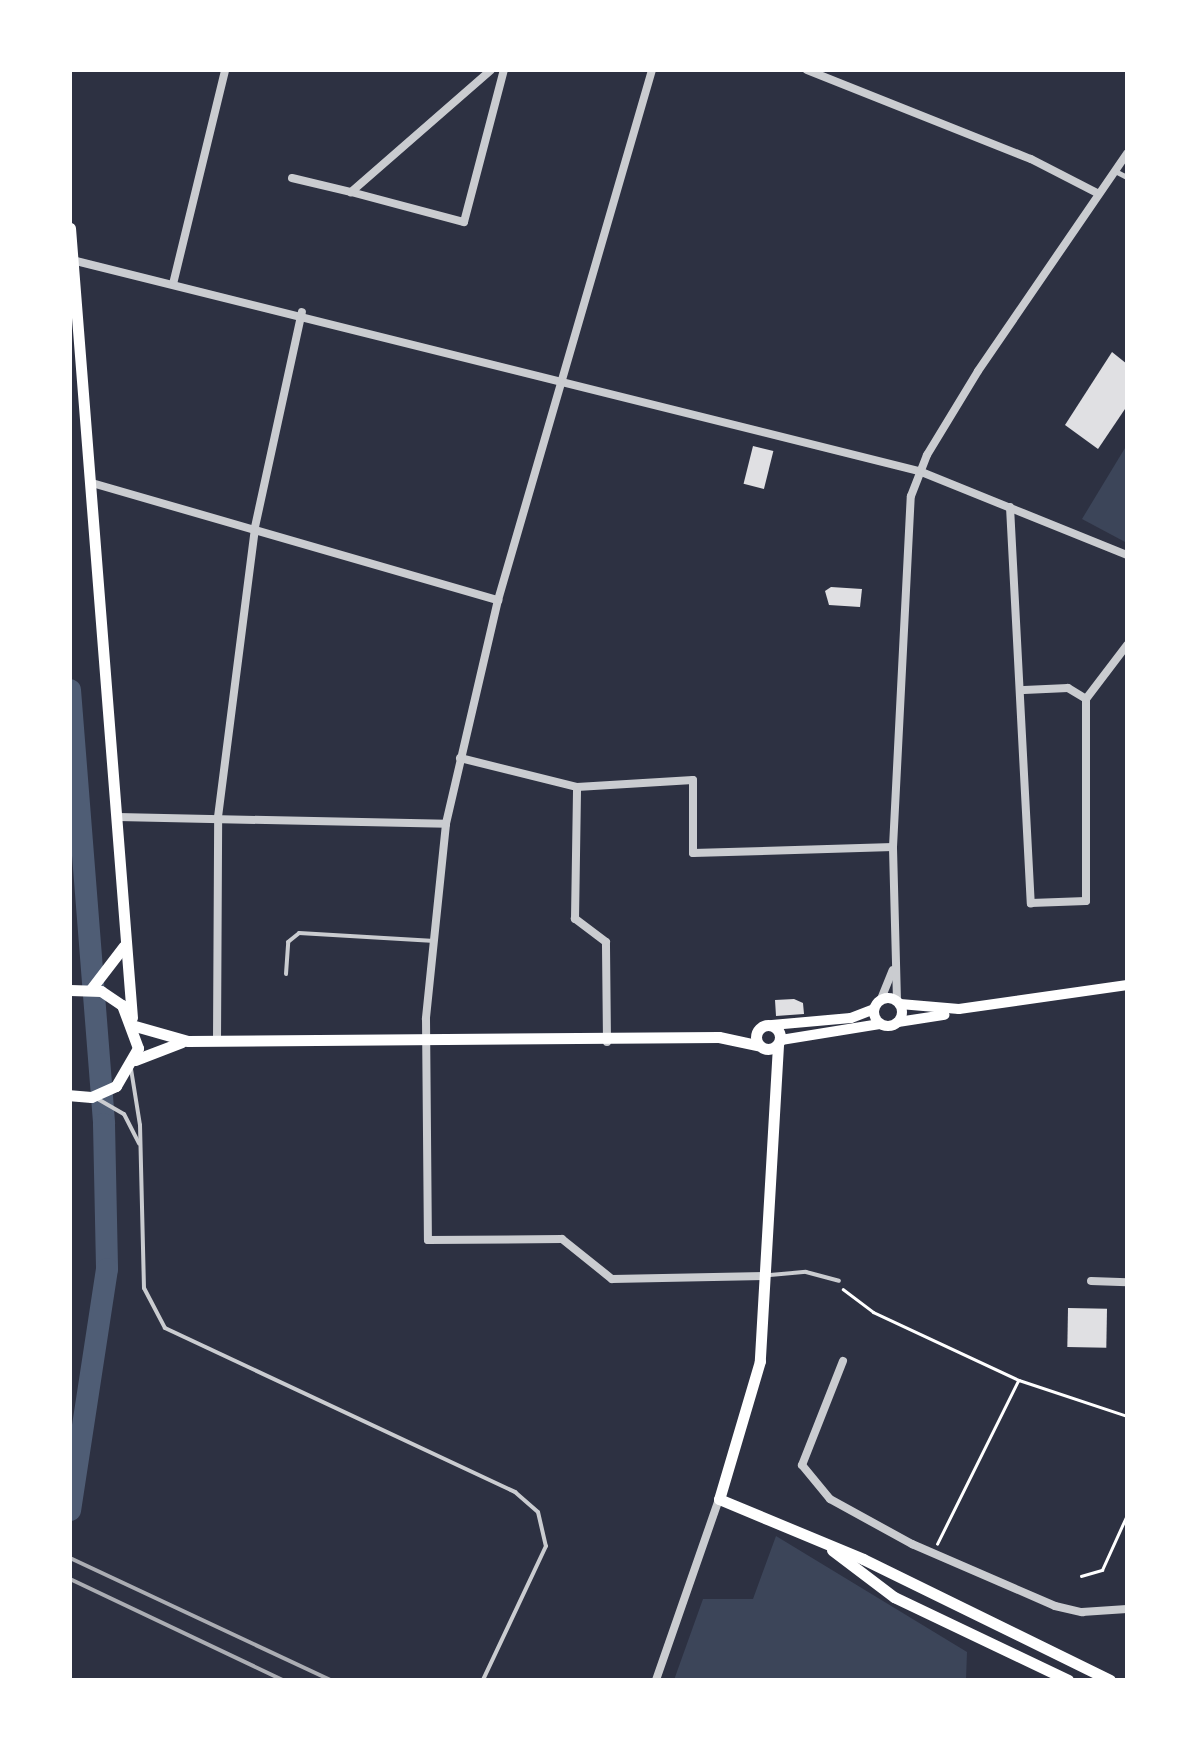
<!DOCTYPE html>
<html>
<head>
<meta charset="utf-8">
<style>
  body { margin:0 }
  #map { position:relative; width:1197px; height:1750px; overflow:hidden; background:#2d3142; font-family:Jost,sans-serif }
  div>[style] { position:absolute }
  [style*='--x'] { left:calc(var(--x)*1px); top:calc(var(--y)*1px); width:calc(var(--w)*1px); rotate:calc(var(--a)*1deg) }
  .green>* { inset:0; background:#3c4559 }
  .river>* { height:22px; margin:-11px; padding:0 11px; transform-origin:11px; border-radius:11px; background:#4f5d75 }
  .building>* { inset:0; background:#e0e0e3; transform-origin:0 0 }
  .path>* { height:2.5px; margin:-1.25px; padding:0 1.25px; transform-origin:1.25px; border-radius:1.25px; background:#fff }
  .service>* { height:4px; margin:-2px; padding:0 2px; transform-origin:2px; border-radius:2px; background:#caccd0 }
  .pedestrian>* { height:5px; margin:-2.5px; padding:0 2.5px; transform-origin:2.5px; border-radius:2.5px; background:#caccd0 }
  .minor>* { height:8px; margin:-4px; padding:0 4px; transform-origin:4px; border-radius:4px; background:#caccd0 }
  .secondary>* { height:10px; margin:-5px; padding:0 5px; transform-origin:5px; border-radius:5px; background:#fff }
  .secondary>.ring { margin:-5px; padding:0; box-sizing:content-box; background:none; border:10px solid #fff; border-radius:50% }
  .primary>* { height:11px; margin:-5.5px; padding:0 5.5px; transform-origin:5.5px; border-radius:5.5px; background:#fff }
  .primary>.ring { margin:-5.5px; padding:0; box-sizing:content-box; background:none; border:11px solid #fff; border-radius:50% }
  .rail>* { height:4px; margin:-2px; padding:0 2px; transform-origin:2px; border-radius:2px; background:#abadb3 }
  span { translate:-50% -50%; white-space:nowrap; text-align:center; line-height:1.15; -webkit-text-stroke:9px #fff; paint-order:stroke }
  .frame { position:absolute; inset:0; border:72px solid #fff; pointer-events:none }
</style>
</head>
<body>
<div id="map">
  <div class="green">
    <i style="clip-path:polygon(1125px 448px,1127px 449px,1127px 543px,1082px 519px)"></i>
    <i style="clip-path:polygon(776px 1536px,967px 1652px,966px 1680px,674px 1680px,703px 1599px,753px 1599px)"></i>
  </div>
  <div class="river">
    <i style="--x:70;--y:690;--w:435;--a:85.5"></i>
    <i style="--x:104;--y:1124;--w:145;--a:88.8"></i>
    <i style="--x:107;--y:1269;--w:244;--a:98.7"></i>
  </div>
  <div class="building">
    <i style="clip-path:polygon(1112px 352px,1127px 364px,1127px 406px,1098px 449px,1065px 425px)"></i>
    <i style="left:753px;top:446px;width:21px;height:39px;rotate:14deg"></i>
    <i style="clip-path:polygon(831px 587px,862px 589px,860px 607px,829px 605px,825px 591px)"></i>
    <i style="clip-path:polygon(794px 999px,803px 1003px,804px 1014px,776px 1016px,775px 1000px)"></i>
    <i style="left:1068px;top:1308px;width:39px;height:39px;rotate:1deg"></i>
  </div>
  <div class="path">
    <i style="--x:843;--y:1289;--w:38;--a:37"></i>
    <i style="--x:873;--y:1312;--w:161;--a:25"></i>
    <i style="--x:1019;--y:1380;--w:114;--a:18.4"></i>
    <i style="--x:937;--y:1544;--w:182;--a:-63.6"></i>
    <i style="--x:1081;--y:1576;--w:22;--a:-16"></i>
    <i style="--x:1102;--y:1570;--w:60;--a:-65.6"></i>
  </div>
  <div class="service">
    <i style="--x:286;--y:974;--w:32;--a:-86"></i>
    <i style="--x:288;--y:942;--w:14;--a:-39"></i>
    <i style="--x:299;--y:933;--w:136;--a:3.4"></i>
    <i style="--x:131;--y:1069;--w:57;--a:80.9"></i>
    <i style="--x:140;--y:1125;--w:163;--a:88.6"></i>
    <i style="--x:144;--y:1288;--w:45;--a:62.3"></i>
    <i style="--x:165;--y:1328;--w:387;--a:25.1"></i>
    <i style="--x:515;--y:1492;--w:30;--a:41"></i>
    <i style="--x:538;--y:1512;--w:35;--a:77"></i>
    <i style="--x:546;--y:1546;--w:148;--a:115.2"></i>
    <i style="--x:96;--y:1098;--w:32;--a:30"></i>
    <i style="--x:124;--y:1114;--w:33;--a:63"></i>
    <i style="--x:770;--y:1275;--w:36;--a:-5"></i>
    <i style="--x:806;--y:1272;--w:34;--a:15"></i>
  </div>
  <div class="pedestrian">
    <i style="--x:1115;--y:171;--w:13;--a:27"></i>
  </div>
  <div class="minor">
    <i style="--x:491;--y:70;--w:186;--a:138.9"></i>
    <i style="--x:351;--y:192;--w:117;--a:14.9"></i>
    <i style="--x:464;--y:222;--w:157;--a:-75.3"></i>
    <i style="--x:652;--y:70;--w:552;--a:106.2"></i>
    <i style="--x:498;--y:600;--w:230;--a:103.1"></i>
    <i style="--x:446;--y:824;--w:196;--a:95.9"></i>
    <i style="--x:426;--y:1019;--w:221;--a:89.5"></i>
    <i style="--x:428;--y:1240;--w:134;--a:-0.4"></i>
    <i style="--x:562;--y:1239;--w:64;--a:38.7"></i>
    <i style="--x:612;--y:1279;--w:152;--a:-1.1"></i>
    <i style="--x:807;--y:70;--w:241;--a:21.7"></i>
    <i style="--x:1031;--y:159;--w:76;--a:27.2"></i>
    <i style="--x:292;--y:178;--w:61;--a:13.3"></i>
    <i style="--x:72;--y:260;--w:873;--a:13.99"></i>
    <i style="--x:919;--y:471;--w:224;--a:22"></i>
    <i style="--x:173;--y:284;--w:220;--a:-76.3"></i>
    <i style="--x:92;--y:483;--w:423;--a:16.1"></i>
    <i style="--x:1010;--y:507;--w:397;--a:87"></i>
    <i style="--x:1031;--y:903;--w:55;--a:-2.1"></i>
    <i style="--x:1086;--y:901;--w:202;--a:-90"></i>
    <i style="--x:1086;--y:699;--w:68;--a:-52.8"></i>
    <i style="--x:1024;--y:690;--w:44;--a:-2.6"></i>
    <i style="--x:1068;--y:688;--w:21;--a:31"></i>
    <i style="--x:460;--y:758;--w:121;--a:13.9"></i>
    <i style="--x:118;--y:817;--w:328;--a:1.2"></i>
    <i style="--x:881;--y:999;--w:31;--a:-68"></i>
    <i style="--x:897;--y:1001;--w:154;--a:-91.5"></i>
    <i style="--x:893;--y:847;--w:351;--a:-87.1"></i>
    <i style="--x:911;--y:496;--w:44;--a:-68.7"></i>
    <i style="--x:927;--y:455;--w:98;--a:-58.7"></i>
    <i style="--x:978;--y:371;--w:264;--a:-55.6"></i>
    <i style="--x:217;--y:1041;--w:224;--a:-89.7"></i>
    <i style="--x:218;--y:817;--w:292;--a:-82.7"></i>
    <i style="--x:255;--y:527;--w:220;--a:-77.7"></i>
    <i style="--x:607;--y:1042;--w:100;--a:-90.6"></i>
    <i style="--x:606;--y:942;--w:39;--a:-143"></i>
    <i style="--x:575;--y:919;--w:132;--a:-89.1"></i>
    <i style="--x:577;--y:787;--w:116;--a:-3.5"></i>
    <i style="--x:693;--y:780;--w:73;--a:90"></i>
    <i style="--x:693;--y:853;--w:200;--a:-1.7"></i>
    <i style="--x:1091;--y:1281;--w:36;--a:2"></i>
    <i style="--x:843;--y:1361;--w:112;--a:111.5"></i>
    <i style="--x:802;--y:1465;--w:44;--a:50.5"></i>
    <i style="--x:830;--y:1499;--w:94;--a:28.8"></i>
    <i style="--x:912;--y:1544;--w:156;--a:23.4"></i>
    <i style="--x:1055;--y:1606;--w:28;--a:13"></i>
    <i style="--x:1082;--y:1612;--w:45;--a:-3.8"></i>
    <i style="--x:656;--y:1680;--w:192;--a:-70.8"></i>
  </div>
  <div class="secondary">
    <i class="ring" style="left:874px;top:998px;width:18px;height:18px"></i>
    <i style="--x:900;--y:1004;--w:59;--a:4.8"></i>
    <i style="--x:959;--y:1009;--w:170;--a:-8.1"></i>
    <i style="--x:898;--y:1022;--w:47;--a:-8.7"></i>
    <i style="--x:772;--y:1025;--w:79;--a:-5.1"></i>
    <i style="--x:851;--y:1018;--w:25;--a:-21"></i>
    <i style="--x:781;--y:1040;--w:100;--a:-9.2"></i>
  </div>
  <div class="primary">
    <i style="--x:70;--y:228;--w:792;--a:85.51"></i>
    <i style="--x:91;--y:989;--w:54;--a:-52.5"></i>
    <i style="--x:70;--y:990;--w:31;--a:2"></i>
    <i style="--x:101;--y:991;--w:25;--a:34"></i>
    <i style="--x:122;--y:1005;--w:46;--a:69.6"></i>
    <i style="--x:138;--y:1048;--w:44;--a:120.1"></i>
    <i style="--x:116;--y:1086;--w:27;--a:156"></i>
    <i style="--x:91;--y:1097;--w:21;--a:-175"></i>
    <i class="ring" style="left:756px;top:1025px;width:13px;height:13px"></i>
    <i style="--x:135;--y:1026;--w:55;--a:15.8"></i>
    <i style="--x:188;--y:1041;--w:531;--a:-0.43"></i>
    <i style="--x:719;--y:1037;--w:40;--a:12"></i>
    <i style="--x:778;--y:1045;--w:317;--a:93.3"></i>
    <i style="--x:760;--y:1361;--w:144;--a:106.5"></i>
    <i style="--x:719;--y:1499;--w:156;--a:22.6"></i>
    <i style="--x:863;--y:1559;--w:275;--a:26.1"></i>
    <i style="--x:135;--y:1060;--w:50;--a:-21"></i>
    <i style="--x:832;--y:1550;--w:78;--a:37.2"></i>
    <i style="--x:894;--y:1597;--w:193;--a:25.5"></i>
  </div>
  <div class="rail">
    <i style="--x:70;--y:1558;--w:287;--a:25.1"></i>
    <i style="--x:70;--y:1579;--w:236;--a:25.4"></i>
  </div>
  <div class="frame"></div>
</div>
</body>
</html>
